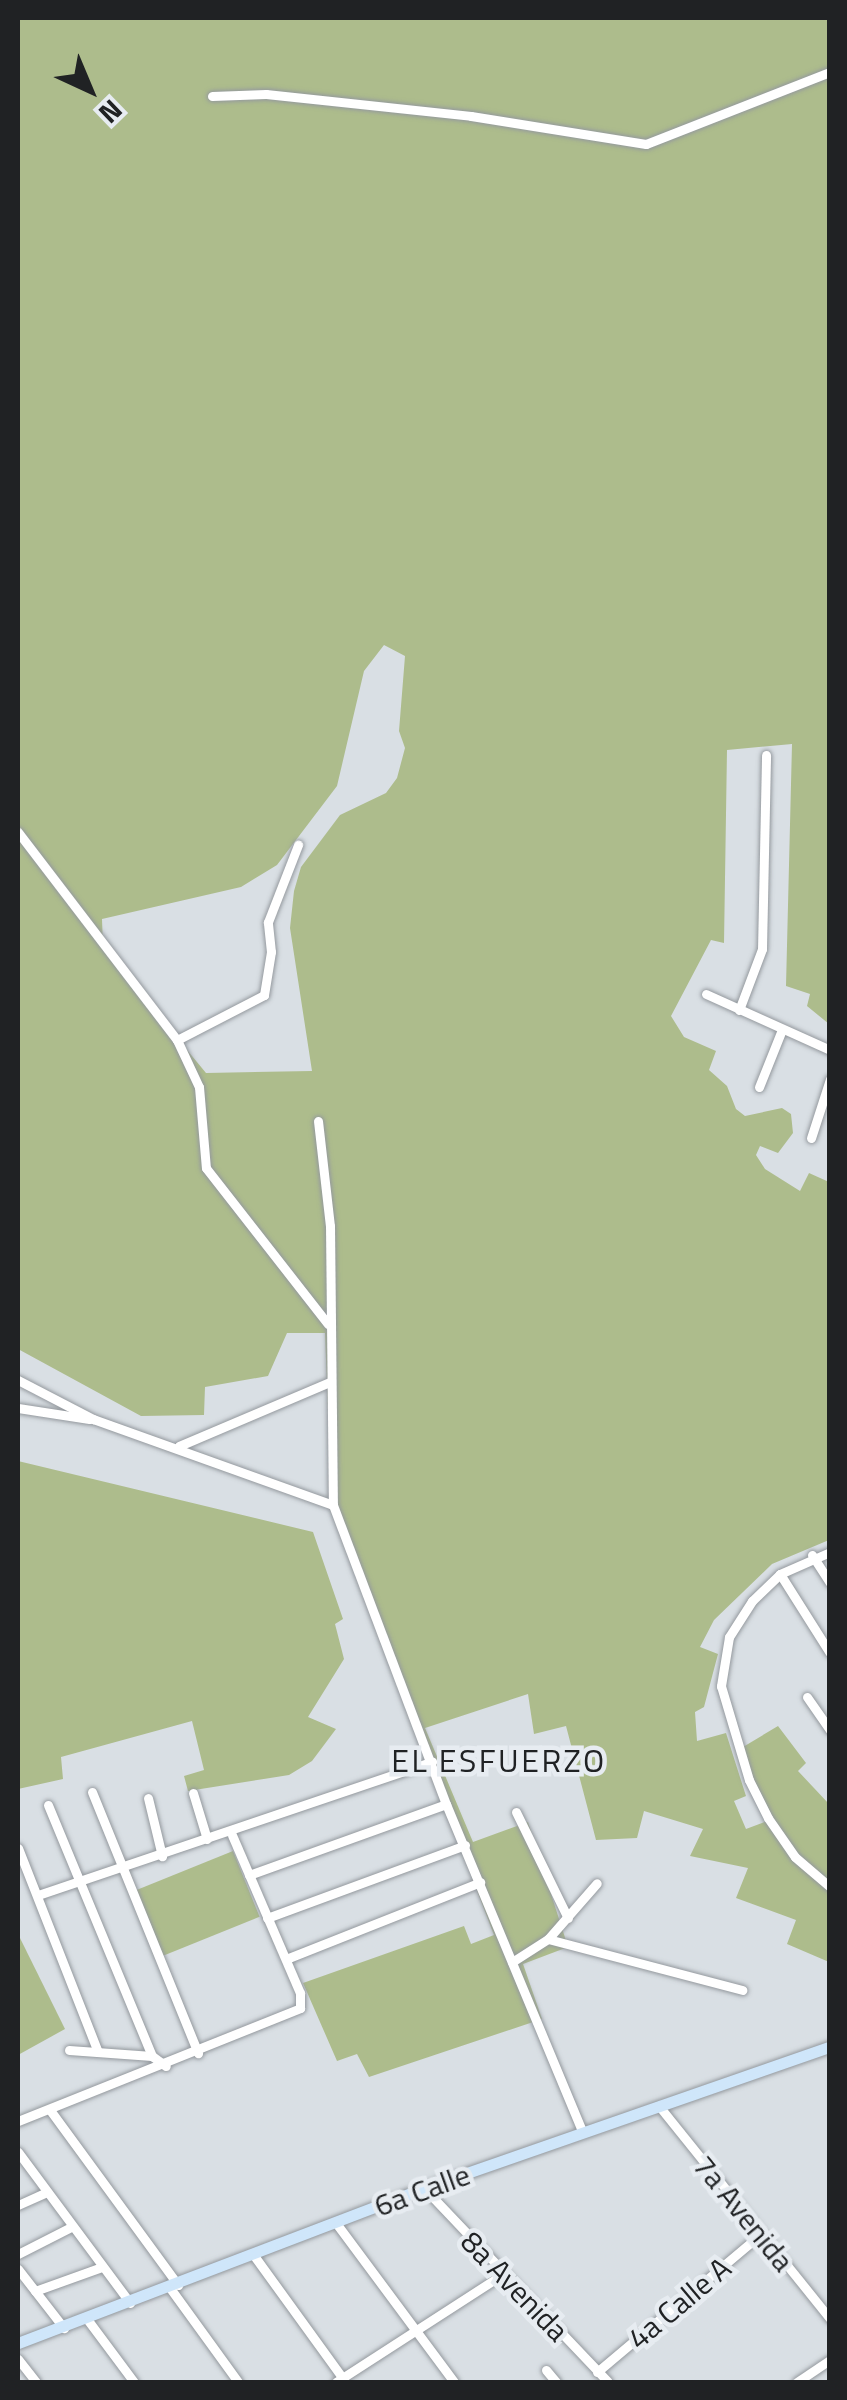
<!DOCTYPE html>
<html>
<head>
<meta charset="utf-8">
<style>
  body { margin:0 }
  #map { position:relative; width:847px; height:2400px; overflow:hidden; background:#d9dfe4; font-family:"Titillium Web",sans-serif }
  div>[style] { position:absolute }
  [style*='--x'] { left:calc(var(--x)*1px); top:calc(var(--y)*1px); width:calc(var(--w)*1px); rotate:calc(var(--a)*1deg) }
  .green>* { inset:0; background:#adbc8c; transform-origin:0 0 }
  .roads { filter:drop-shadow(0 0 2px #94999e) drop-shadow(0 0 2px #94999e) }
  .minor>* { height:9px; margin:-4.5px; padding:0 4.5px; transform-origin:4.5px; border-radius:4.5px; background:#fff }
  .major>* { height:11px; margin:-5.5px; padding:0 5.5px; transform-origin:5.5px; border-radius:5.5px; background:#cfe6fa }
  span { translate:-50% -50%; white-space:nowrap; text-align:center; line-height:1.15; -webkit-text-stroke:9px #e7ecf1; paint-order:stroke }
  .street-label { font-size:30px; color:#202224 }
  .neighbourhood-label { font-size:32px; color:#202224; letter-spacing:2.5px }
  .frame { position:absolute; inset:0; border:20px solid #202224; pointer-events:none }
  .north { position:absolute; left:40px; top:40px; width:100px; height:100px; -webkit-text-stroke:8px #e7ecf1; paint-order:stroke; rotate:136deg; font-size:28px; font-weight:700; line-height:40px; text-align:center; color:#202224 }
  .north::after { content:''; display:block; margin:auto; width:35px; height:45px; background:#202224; clip-path:polygon(50% 0,100% 100%,50% 72%,0 100%) }
</style>
</head>
<body>
<div id="map">
  <div class="green">
    <i style="clip-path:polygon(evenodd,18px 18px,829px 18px,829px 1024px,807px 1006px,810px 994px,786px 986px,792px 744px,727px 750px,724px 943px,711px 940px,671px 1016px,684px 1037px,716px 1051px,709px 1070px,727px 1086px,736px 1109px,745px 1116px,782px 1108px,791px 1114px,793px 1133px,778px 1153px,760px 1146px,756px 1155px,765px 1169px,800px 1191px,809px 1173px,829px 1182px,829px 1540px,772px 1564px,714px 1620px,700px 1647px,718px 1654px,704px 1707px,695px 1712px,697px 1741px,726px 1733px,746px 1796px,734px 1801px,746px 1829px,767px 1821px,743px 1747px,778px 1726px,806px 1763px,798px 1771px,829px 1804px,829px 1962px,787px 1944px,796px 1920px,736px 1898px,748px 1868px,690px 1856px,703px 1829px,644px 1811px,637px 1838px,596px 1840px,566px 1726px,534px 1734px,528px 1694px,425px 1728px,473px 1842px,528px 1822px,568px 1947px,523px 1964px,542px 2019px,369px 2077px,357px 2054px,337px 2061px,303px 1983px,464px 1926px,471px 1944px,494px 1935px,353px 1568px,331px 1491px,325px 1333px,287px 1333px,268px 1376px,205px 1387px,204px 1415px,141px 1416px,18px 1349px,18px 18px,384px 645px,405px 656px,399px 731px,405px 748px,397px 778px,386px 793px,340px 815px,301px 867px,294px 891px,290px 928px,312px 1071px,206px 1073px,103px 948px,102px 919px,241px 887px,277px 865px,337px 786px,364px 671px,384px 645px)"></i>
    <i style="clip-path:polygon(18px 1461px,313px 1532px,343px 1619px,335px 1624px,344px 1659px,308px 1717px,336px 1729px,312px 1761px,289px 1775px,188px 1791px,184px 1776px,204px 1770px,192px 1721px,61px 1757px,63px 1779px,18px 1789px)"></i>
    <i style="left:233px;top:1851px;width:71px;height:104px;rotate:68deg"></i>
    <i style="clip-path:polygon(18px 1934px,65px 2029px,18px 2055px)"></i>
  </div>
  <div class="roads">
    <div class="minor">
      <i style="--x:212;--y:96;--w:54;--a:-2.1"></i>
      <i style="--x:266;--y:94;--w:206;--a:6.1"></i>
      <i style="--x:471;--y:116;--w:177;--a:9.1"></i>
      <i style="--x:646;--y:144;--w:198;--a:-21.4"></i>
      <i style="--x:18;--y:832;--w:262;--a:52.6"></i>
      <i style="--x:177;--y:1040;--w:52;--a:64.9"></i>
      <i style="--x:199;--y:1087;--w:81;--a:85.1"></i>
      <i style="--x:206;--y:1168;--w:198;--a:52"></i>
      <i style="--x:706;--y:994;--w:136;--a:24.3"></i>
      <i style="--x:739;--y:1010;--w:65;--a:-69.3"></i>
      <i style="--x:762;--y:949;--w:194;--a:-88.8"></i>
      <i style="--x:177;--y:1040;--w:98;--a:-27.3"></i>
      <i style="--x:264;--y:995;--w:44;--a:-80.8"></i>
      <i style="--x:271;--y:952;--w:30;--a:-96"></i>
      <i style="--x:268;--y:922;--w:83;--a:-68.7"></i>
      <i style="--x:759;--y:1087;--w:59;--a:-68.2"></i>
      <i style="--x:318;--y:1121;--w:106;--a:83.5"></i>
      <i style="--x:330;--y:1226;--w:279;--a:89.4"></i>
      <i style="--x:333;--y:1505;--w:320;--a:69.3"></i>
      <i style="--x:446;--y:1804;--w:356;--a:67.4"></i>
      <i style="--x:811;--y:1138;--w:62;--a:-72.1"></i>
      <i style="--x:18;--y:1380;--w:85;--a:27.5"></i>
      <i style="--x:93;--y:1419;--w:255;--a:19.7"></i>
      <i style="--x:18;--y:1408;--w:72;--a:8.8"></i>
      <i style="--x:179;--y:1446;--w:164;--a:-23"></i>
      <i style="--x:830;--y:1552;--w:55;--a:156.3"></i>
      <i style="--x:780;--y:1574;--w:39;--a:136"></i>
      <i style="--x:752;--y:1601;--w:43;--a:122.6"></i>
      <i style="--x:729;--y:1637;--w:50;--a:99.3"></i>
      <i style="--x:721;--y:1686;--w:98;--a:73.4"></i>
      <i style="--x:749;--y:1780;--w:42;--a:63.4"></i>
      <i style="--x:768;--y:1818;--w:47;--a:55.3"></i>
      <i style="--x:795;--y:1857;--w:46;--a:40.6"></i>
      <i style="--x:812;--y:1555;--w:33;--a:57"></i>
      <i style="--x:780;--y:1574;--w:93;--a:57.7"></i>
      <i style="--x:807;--y:1697;--w:40;--a:55.1"></i>
      <i style="--x:92;--y:1792;--w:282;--a:67.9"></i>
      <i style="--x:193;--y:1793;--w:48;--a:73.1"></i>
      <i style="--x:148;--y:1798;--w:60;--a:76.4"></i>
      <i style="--x:48;--y:1805;--w:272;--a:67.5"></i>
      <i style="--x:516;--y:1812;--w:118;--a:63.9"></i>
      <i style="--x:18;--y:1848;--w:219;--a:68.6"></i>
      <i style="--x:249;--y:1875;--w:209;--a:-19.8"></i>
      <i style="--x:41;--y:1894;--w:413;--a:-18.7"></i>
      <i style="--x:267;--y:1918;--w:211;--a:-20.2"></i>
      <i style="--x:548;--y:1939;--w:201;--a:14.7"></i>
      <i style="--x:286;--y:1959;--w:209;--a:-21.6"></i>
      <i style="--x:512;--y:1962;--w:43;--a:-32.6"></i>
      <i style="--x:548;--y:1939;--w:74;--a:-48.8"></i>
      <i style="--x:69;--y:2050;--w:83;--a:4.1"></i>
      <i style="--x:152;--y:2056;--w:17;--a:36"></i>
      <i style="--x:659;--y:2106;--w:273;--a:51.2"></i>
      <i style="--x:50;--y:2110;--w:217;--a:53.8"></i>
      <i style="--x:18;--y:2121;--w:304;--a:-21.8"></i>
      <i style="--x:300;--y:2008;--w:15;--a:-90"></i>
      <i style="--x:300;--y:1993;--w:172;--a:-113.3"></i>
      <i style="--x:18;--y:2152;--w:188;--a:53.4"></i>
      <i style="--x:424;--y:2188;--w:267;--a:46.5"></i>
      <i style="--x:18;--y:2205;--w:32;--a:-24"></i>
      <i style="--x:336;--y:2223;--w:198;--a:53.4"></i>
      <i style="--x:18;--y:2254;--w:59;--a:-27"></i>
      <i style="--x:255;--y:2257;--w:152;--a:54.1"></i>
      <i style="--x:18;--y:2269;--w:75;--a:52.1"></i>
      <i style="--x:170;--y:2288;--w:116;--a:54.1"></i>
      <i style="--x:35;--y:2291;--w:71;--a:-19.7"></i>
      <i style="--x:87;--y:2319;--w:79;--a:53.3"></i>
      <i style="--x:18;--y:2359;--w:29;--a:52"></i>
      <i style="--x:546;--y:2370;--w:16;--a:50"></i>
      <i style="--x:597;--y:2372;--w:214;--a:-40.1"></i>
      <i style="--x:336;--y:2382;--w:199;--a:-32.9"></i>
      <i style="--x:797;--y:2382;--w:40;--a:-34"></i>
    </div>
    <div class="major">
      <i style="--x:18;--y:2343;--w:435;--a:-20.9"></i>
      <i style="--x:424;--y:2188;--w:430;--a:-19.2"></i>
    </div>
  </div>
  <div class="street-label">
    <span style="left:422px;top:2190px;rotate:-20deg">6a Calle</span>
    <span style="left:744px;top:2213px;rotate:51deg">7a Avenida</span>
    <span style="left:515px;top:2286px;rotate:46deg">8a Avenida</span>
    <span style="left:679px;top:2303px;rotate:-40deg">4a Calle A</span>
  </div>
  <div class="neighbourhood-label">
    <span style="left:499px;top:1760px">EL ESFUERZO</span>
  </div>
  <div class="frame"></div>
  <div class="north">N</div>
</div>
</body>
</html>
